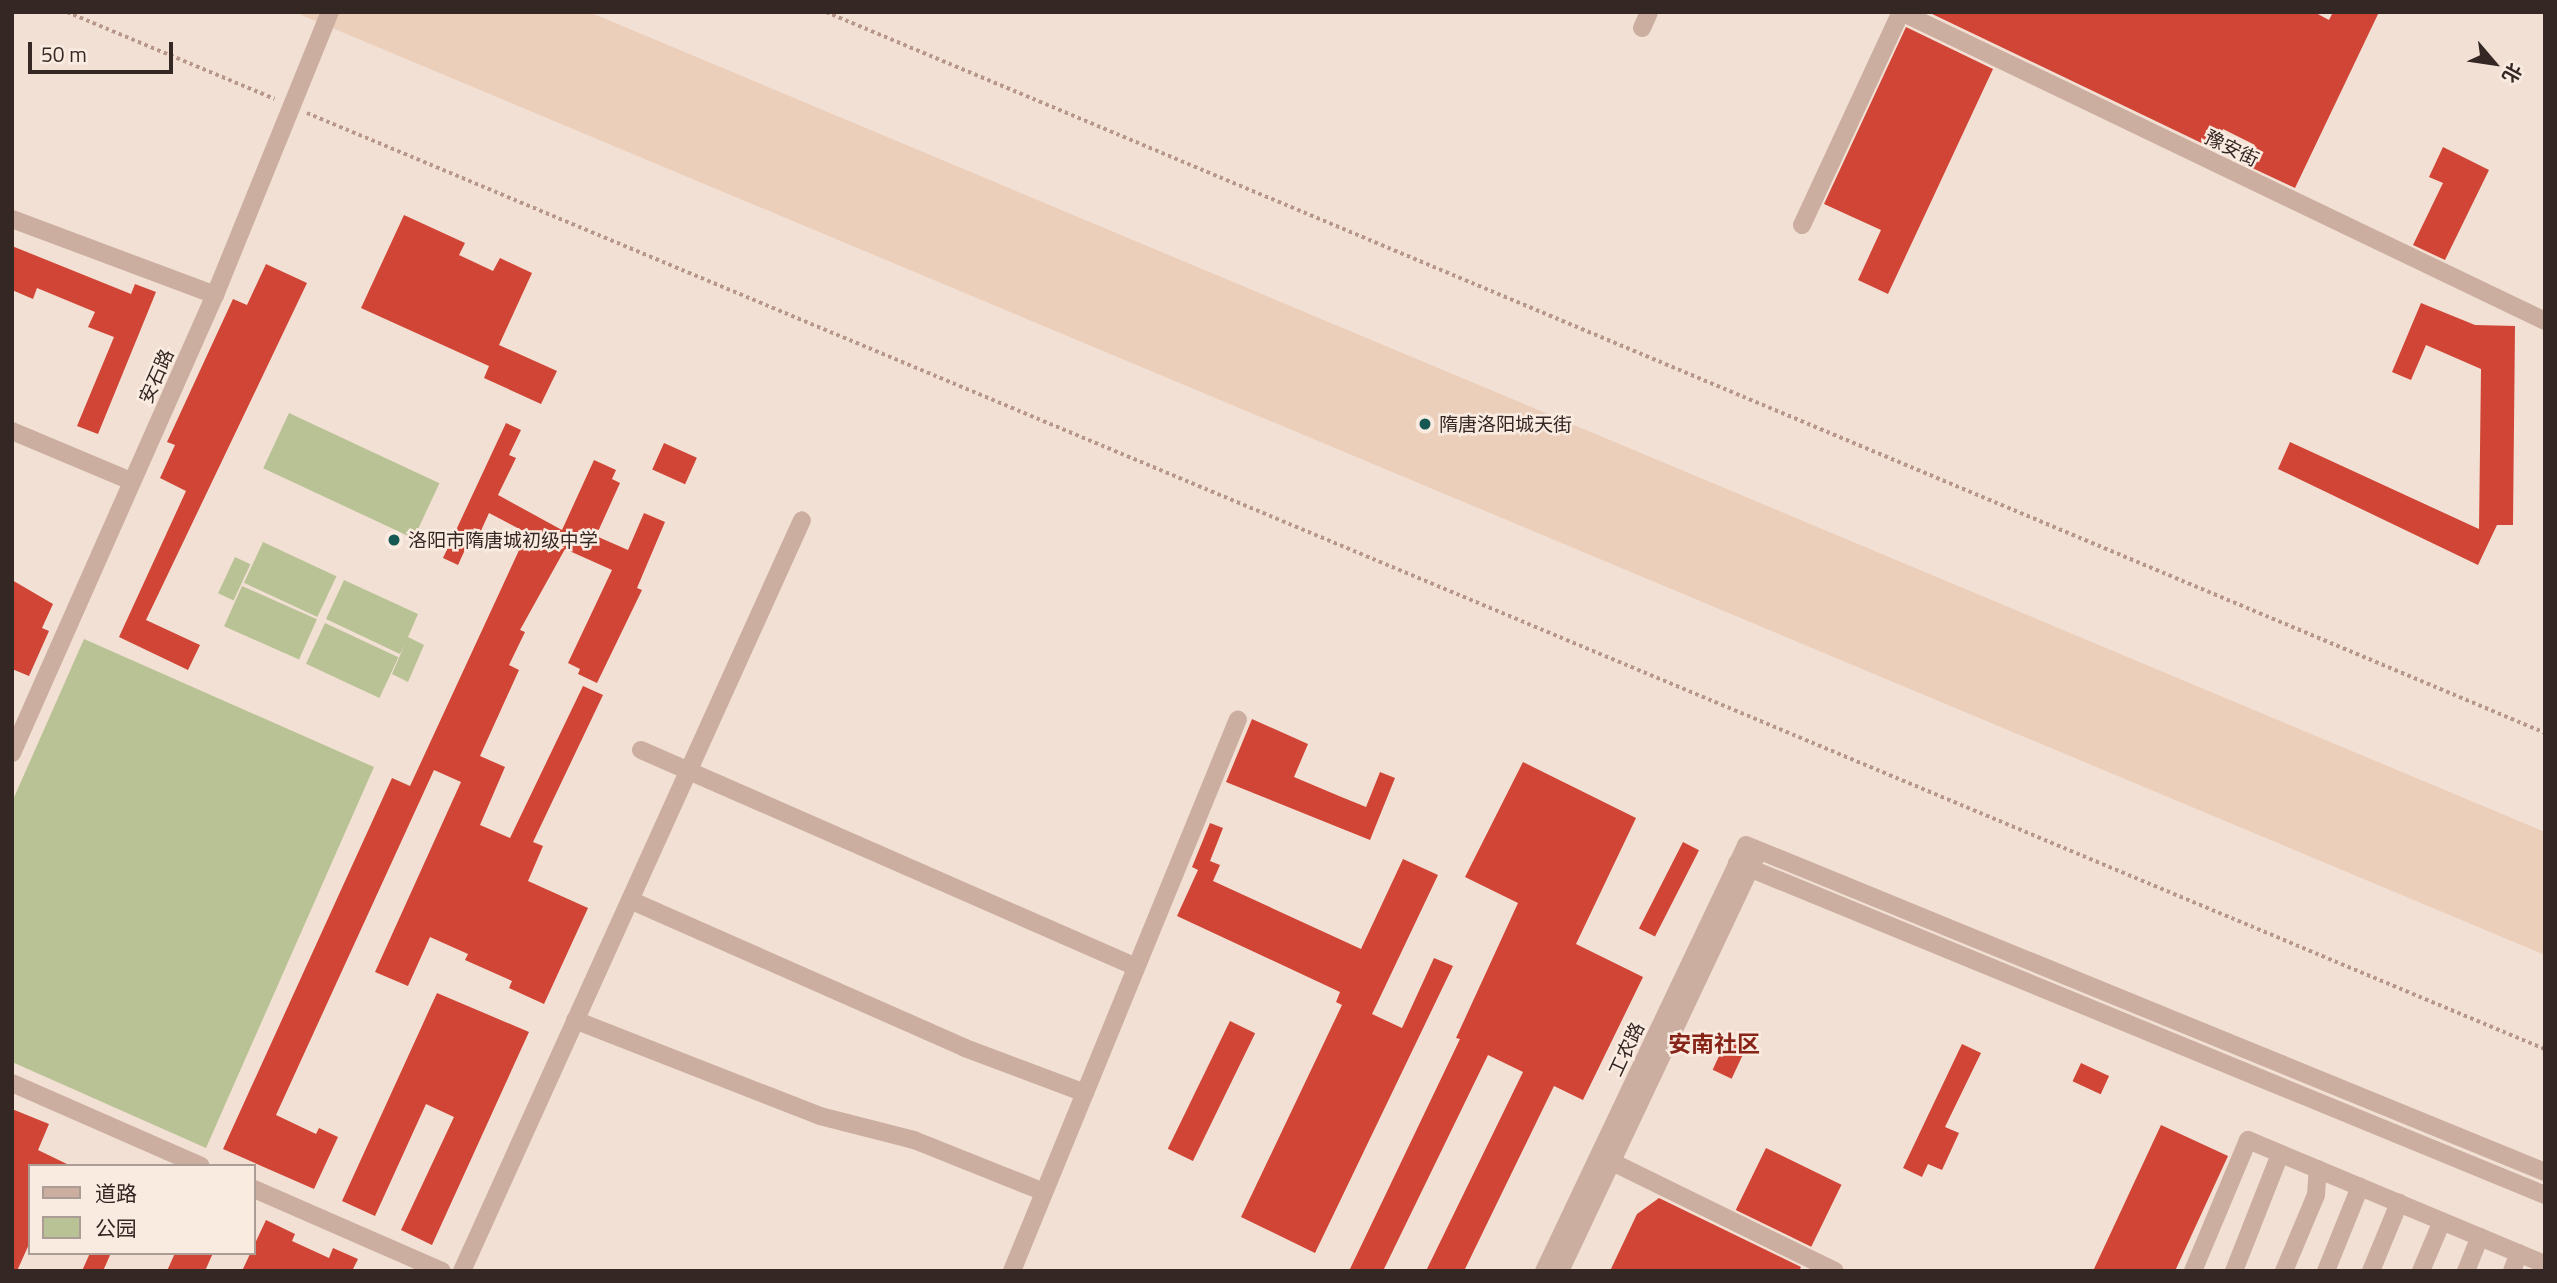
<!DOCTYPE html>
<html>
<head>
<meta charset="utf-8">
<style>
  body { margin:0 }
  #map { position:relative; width:2557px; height:1283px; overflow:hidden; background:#f2e0d4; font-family:"Titillium Web","Noto Sans SC",sans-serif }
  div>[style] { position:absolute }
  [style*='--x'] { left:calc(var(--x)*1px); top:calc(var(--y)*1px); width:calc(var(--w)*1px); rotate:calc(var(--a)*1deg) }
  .green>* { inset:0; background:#b9c294; transform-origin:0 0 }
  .plaza>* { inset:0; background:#eccfba }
  .building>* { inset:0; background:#d04535; transform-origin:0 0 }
  .path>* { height:3.5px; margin-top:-1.75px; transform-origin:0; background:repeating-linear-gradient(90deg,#b6978a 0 3.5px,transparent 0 7px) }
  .minor>* { height:18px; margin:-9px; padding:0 9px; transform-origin:9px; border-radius:9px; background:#cbaea0 }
  .dots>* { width:19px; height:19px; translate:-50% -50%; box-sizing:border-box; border:4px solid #faebe1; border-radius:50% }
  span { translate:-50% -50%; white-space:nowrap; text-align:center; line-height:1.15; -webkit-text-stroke:5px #faebe1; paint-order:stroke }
  .street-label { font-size:19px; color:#342724 }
  .poi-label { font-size:19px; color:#342724 }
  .left { translate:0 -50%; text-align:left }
  .quarter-label { font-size:23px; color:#882317; font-weight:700 }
  .frame { position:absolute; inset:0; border:14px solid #342724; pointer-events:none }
  .legend { position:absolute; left:28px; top:1164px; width:228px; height:91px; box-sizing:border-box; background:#faebe1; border:2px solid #ab9d95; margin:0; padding:9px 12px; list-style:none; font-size:21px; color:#342724 }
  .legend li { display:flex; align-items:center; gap:14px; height:35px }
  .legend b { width:35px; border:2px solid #ab9d95 }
  .north { position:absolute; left:2459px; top:28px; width:70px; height:70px; -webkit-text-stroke:5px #faebe1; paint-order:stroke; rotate:119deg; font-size:19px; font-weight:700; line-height:28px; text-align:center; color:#342724 }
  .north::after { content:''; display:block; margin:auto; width:24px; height:32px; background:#342724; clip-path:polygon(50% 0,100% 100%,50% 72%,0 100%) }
  .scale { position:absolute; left:28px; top:42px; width:145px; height:32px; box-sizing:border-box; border:4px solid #342724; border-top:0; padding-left:9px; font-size:21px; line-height:24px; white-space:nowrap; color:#342724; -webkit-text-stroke:5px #faebe1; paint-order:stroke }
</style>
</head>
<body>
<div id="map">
  <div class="green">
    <i style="left:289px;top:413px;width:166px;height:61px;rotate:25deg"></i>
    <i style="left:263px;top:542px;width:81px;height:45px;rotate:25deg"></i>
    <i style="left:235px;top:557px;width:17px;height:40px;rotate:25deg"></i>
    <i style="clip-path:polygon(344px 580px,418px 614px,408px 637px,424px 645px,408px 682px,392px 674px,405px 644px,400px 654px,326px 619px)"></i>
    <i style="left:242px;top:586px;width:82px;height:44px;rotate:24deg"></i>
    <i style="left:325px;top:623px;width:81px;height:45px;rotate:25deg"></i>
    <i style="clip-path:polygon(84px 639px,374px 767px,206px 1148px,12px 1062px,12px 802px)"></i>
  </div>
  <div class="plaza">
    <i style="clip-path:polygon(294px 12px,589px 12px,2526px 824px,2545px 832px,2545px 955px)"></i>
  </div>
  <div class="building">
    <i style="clip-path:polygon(1928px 12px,2314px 12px,2329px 20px,2333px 12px,2379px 12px,2295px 188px,2246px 165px,2255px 145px,2223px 129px,2214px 149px)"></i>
    <i style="clip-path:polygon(1906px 27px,1993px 69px,1888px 294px,1858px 280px,1881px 230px,1824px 204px)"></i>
    <i style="clip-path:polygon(2443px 147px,2489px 170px,2445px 260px,2413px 245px,2443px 183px,2429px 177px)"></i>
    <i style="clip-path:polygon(404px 215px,465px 243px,459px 255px,493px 271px,500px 258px,532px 273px,499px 345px,557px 371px,541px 404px,484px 378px,489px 366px,361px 308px)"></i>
    <i style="clip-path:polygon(12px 246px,131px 294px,135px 284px,156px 292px,98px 434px,77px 426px,114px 337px,88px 327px,95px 312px,37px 288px,33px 299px,12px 290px)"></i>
    <i style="clip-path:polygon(266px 264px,307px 283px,146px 620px,200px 645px,188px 670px,119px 637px,186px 491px,160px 478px,175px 445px,167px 442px,233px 299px,247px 305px)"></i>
    <i style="clip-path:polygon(2421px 303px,2475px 325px,2515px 326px,2513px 525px,2497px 525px,2478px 565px,2278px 469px,2290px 442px,2479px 529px,2481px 369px,2426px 345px,2411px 380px,2392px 372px)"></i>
    <i style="clip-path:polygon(506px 423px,521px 430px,509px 455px,516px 458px,498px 495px,562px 530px,594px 460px,616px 470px,612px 479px,620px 483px,596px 536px,628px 550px,644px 513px,665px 522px,637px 588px,642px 590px,597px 683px,578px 674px,580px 669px,568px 663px,612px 570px,565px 549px,520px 630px,525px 632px,509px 665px,519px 670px,480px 756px,505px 767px,480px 825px,510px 838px,583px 686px,603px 695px,533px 842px,543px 846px,528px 881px,588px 908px,544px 1004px,509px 988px,512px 981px,465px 960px,468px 954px,430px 937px,408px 986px,375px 972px,461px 782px,434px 770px,276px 1115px,316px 1134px,319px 1128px,338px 1137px,314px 1189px,223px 1149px,392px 778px,410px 786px,527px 533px,489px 513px,475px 544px,469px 541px,458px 565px,443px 558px)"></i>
    <i style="left:664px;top:443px;width:36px;height:29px;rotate:24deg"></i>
    <i style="clip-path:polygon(12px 580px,53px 604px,42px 628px,49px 631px,29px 676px,12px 669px)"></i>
    <i style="clip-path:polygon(1252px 719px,1308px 744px,1294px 777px,1339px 796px,1366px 807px,1380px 772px,1395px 778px,1370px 840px,1226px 782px)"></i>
    <i style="clip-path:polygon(1523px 762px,1636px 818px,1576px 944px,1643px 977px,1583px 1100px,1554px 1086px,1464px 1271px,1426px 1271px,1523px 1072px,1488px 1055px,1383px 1271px,1349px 1271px,1460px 1039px,1456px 1038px,1518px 903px,1465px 877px)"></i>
    <i style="clip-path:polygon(1210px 823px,1223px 828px,1210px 861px,1220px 865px,1213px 881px,1361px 949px,1403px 859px,1438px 875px,1372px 1014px,1402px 1028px,1434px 958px,1453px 966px,1315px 1253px,1241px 1217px,1342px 1005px,1336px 1002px,1340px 992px,1177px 916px,1198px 870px,1192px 867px)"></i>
    <i style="left:1683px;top:842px;width:18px;height:97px;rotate:27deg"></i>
    <i style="clip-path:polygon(437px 993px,529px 1032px,432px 1245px,401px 1230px,454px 1117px,426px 1104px,375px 1216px,342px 1201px)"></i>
    <i style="left:1230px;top:1021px;width:28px;height:142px;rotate:26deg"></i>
    <i style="left:1727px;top:1039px;width:21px;height:34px;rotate:25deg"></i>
    <i style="clip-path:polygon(1962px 1044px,1981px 1053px,1945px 1127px,1959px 1133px,1942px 1170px,1928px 1164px,1922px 1177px,1903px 1168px)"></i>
    <i style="left:2081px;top:1063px;width:31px;height:20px;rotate:25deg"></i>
    <i style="clip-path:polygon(12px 1109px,49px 1124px,38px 1150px,71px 1166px,30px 1166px,30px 1242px,17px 1271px,12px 1271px)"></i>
    <i style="clip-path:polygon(2161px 1125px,2228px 1156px,2175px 1271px,2093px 1271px)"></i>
    <i style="left:1766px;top:1148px;width:84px;height:69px;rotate:26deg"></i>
    <i style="clip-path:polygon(1659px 1198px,1801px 1267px,1799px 1271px,1610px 1271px,1637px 1214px)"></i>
    <i style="clip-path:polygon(266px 1220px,295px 1234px,292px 1241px,329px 1258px,333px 1248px,358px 1259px,353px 1269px,358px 1271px,242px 1271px)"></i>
    <i style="clip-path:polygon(90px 1253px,111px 1253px,103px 1271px,82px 1271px)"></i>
    <i style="clip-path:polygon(175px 1253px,213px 1253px,205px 1271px,167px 1271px)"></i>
  </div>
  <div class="path">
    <i style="--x:67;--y:12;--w:225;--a:22.7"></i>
    <i style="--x:826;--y:12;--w:1864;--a:22.75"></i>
    <i style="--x:307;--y:113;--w:2426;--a:22.7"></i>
  </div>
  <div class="minor">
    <i style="--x:1901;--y:12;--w:714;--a:25.63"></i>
    <i style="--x:1642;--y:28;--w:17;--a:-66"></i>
    <i style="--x:12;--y:219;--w:217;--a:20.5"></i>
    <i style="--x:1802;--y:225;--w:235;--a:-65.1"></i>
    <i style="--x:12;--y:431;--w:129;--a:22.8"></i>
    <i style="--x:641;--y:750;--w:540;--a:23.67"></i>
    <i style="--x:12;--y:753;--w:501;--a:-66.1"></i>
    <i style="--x:215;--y:295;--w:305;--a:-67.9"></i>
    <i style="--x:1737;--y:863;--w:874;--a:22.34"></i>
    <i style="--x:630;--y:900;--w:366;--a:23.8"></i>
    <i style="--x:965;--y:1048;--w:128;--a:20.6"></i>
    <i style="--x:575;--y:1020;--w:263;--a:21.4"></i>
    <i style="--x:820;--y:1116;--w:97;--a:14.3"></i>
    <i style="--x:914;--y:1140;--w:140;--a:21.8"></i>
    <i style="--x:12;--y:1083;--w:206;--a:23.7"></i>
    <i style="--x:1602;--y:1157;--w:259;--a:26.1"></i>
    <i style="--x:254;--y:1189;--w:205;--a:23.6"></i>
    <i style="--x:462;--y:1271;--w:824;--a:-65.64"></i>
    <i style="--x:1012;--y:1271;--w:596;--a:-67.73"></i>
    <i style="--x:1544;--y:1271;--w:471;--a:-64.6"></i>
    <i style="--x:1746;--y:845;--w:863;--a:22.26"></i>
    <i style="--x:1560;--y:1271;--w:456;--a:-64.7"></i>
    <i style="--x:2193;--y:1271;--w:142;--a:-67.2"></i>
    <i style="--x:2248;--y:1140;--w:322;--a:22.7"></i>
    <i style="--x:2234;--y:1271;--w:126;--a:-68.5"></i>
    <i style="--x:2284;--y:1271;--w:82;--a:-67.2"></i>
    <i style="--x:2316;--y:1195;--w:26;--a:-86"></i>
    <i style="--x:2326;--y:1271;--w:91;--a:-68"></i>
    <i style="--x:2371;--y:1271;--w:74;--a:-67.6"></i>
    <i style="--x:2421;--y:1271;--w:54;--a:-67.2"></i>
    <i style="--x:2466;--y:1271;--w:37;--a:-68"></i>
    <i style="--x:2512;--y:1271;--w:19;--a:-69"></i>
  </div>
  <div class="dots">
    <i style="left:1425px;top:424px;background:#175853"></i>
    <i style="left:394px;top:540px;background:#175853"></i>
  </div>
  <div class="street-label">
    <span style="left:2232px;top:148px;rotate:26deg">豫安街</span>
    <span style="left:156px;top:376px;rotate:-66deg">安石路</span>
    <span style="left:1626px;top:1049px;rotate:-65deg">工农路</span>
  </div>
  <div class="poi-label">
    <span class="left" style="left:1439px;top:424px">隋唐洛阳城天街</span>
    <span class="left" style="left:408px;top:540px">洛阳市隋唐城初级中学</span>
  </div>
  <div class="quarter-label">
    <span style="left:1714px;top:1044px">安南社区</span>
  </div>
  <div class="frame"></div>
  <ul class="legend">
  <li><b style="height:9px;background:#cbaea0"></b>道路</li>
  <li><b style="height:19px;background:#b9c294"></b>公园</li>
  </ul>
  <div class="north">北</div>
  <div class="scale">50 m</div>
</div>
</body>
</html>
